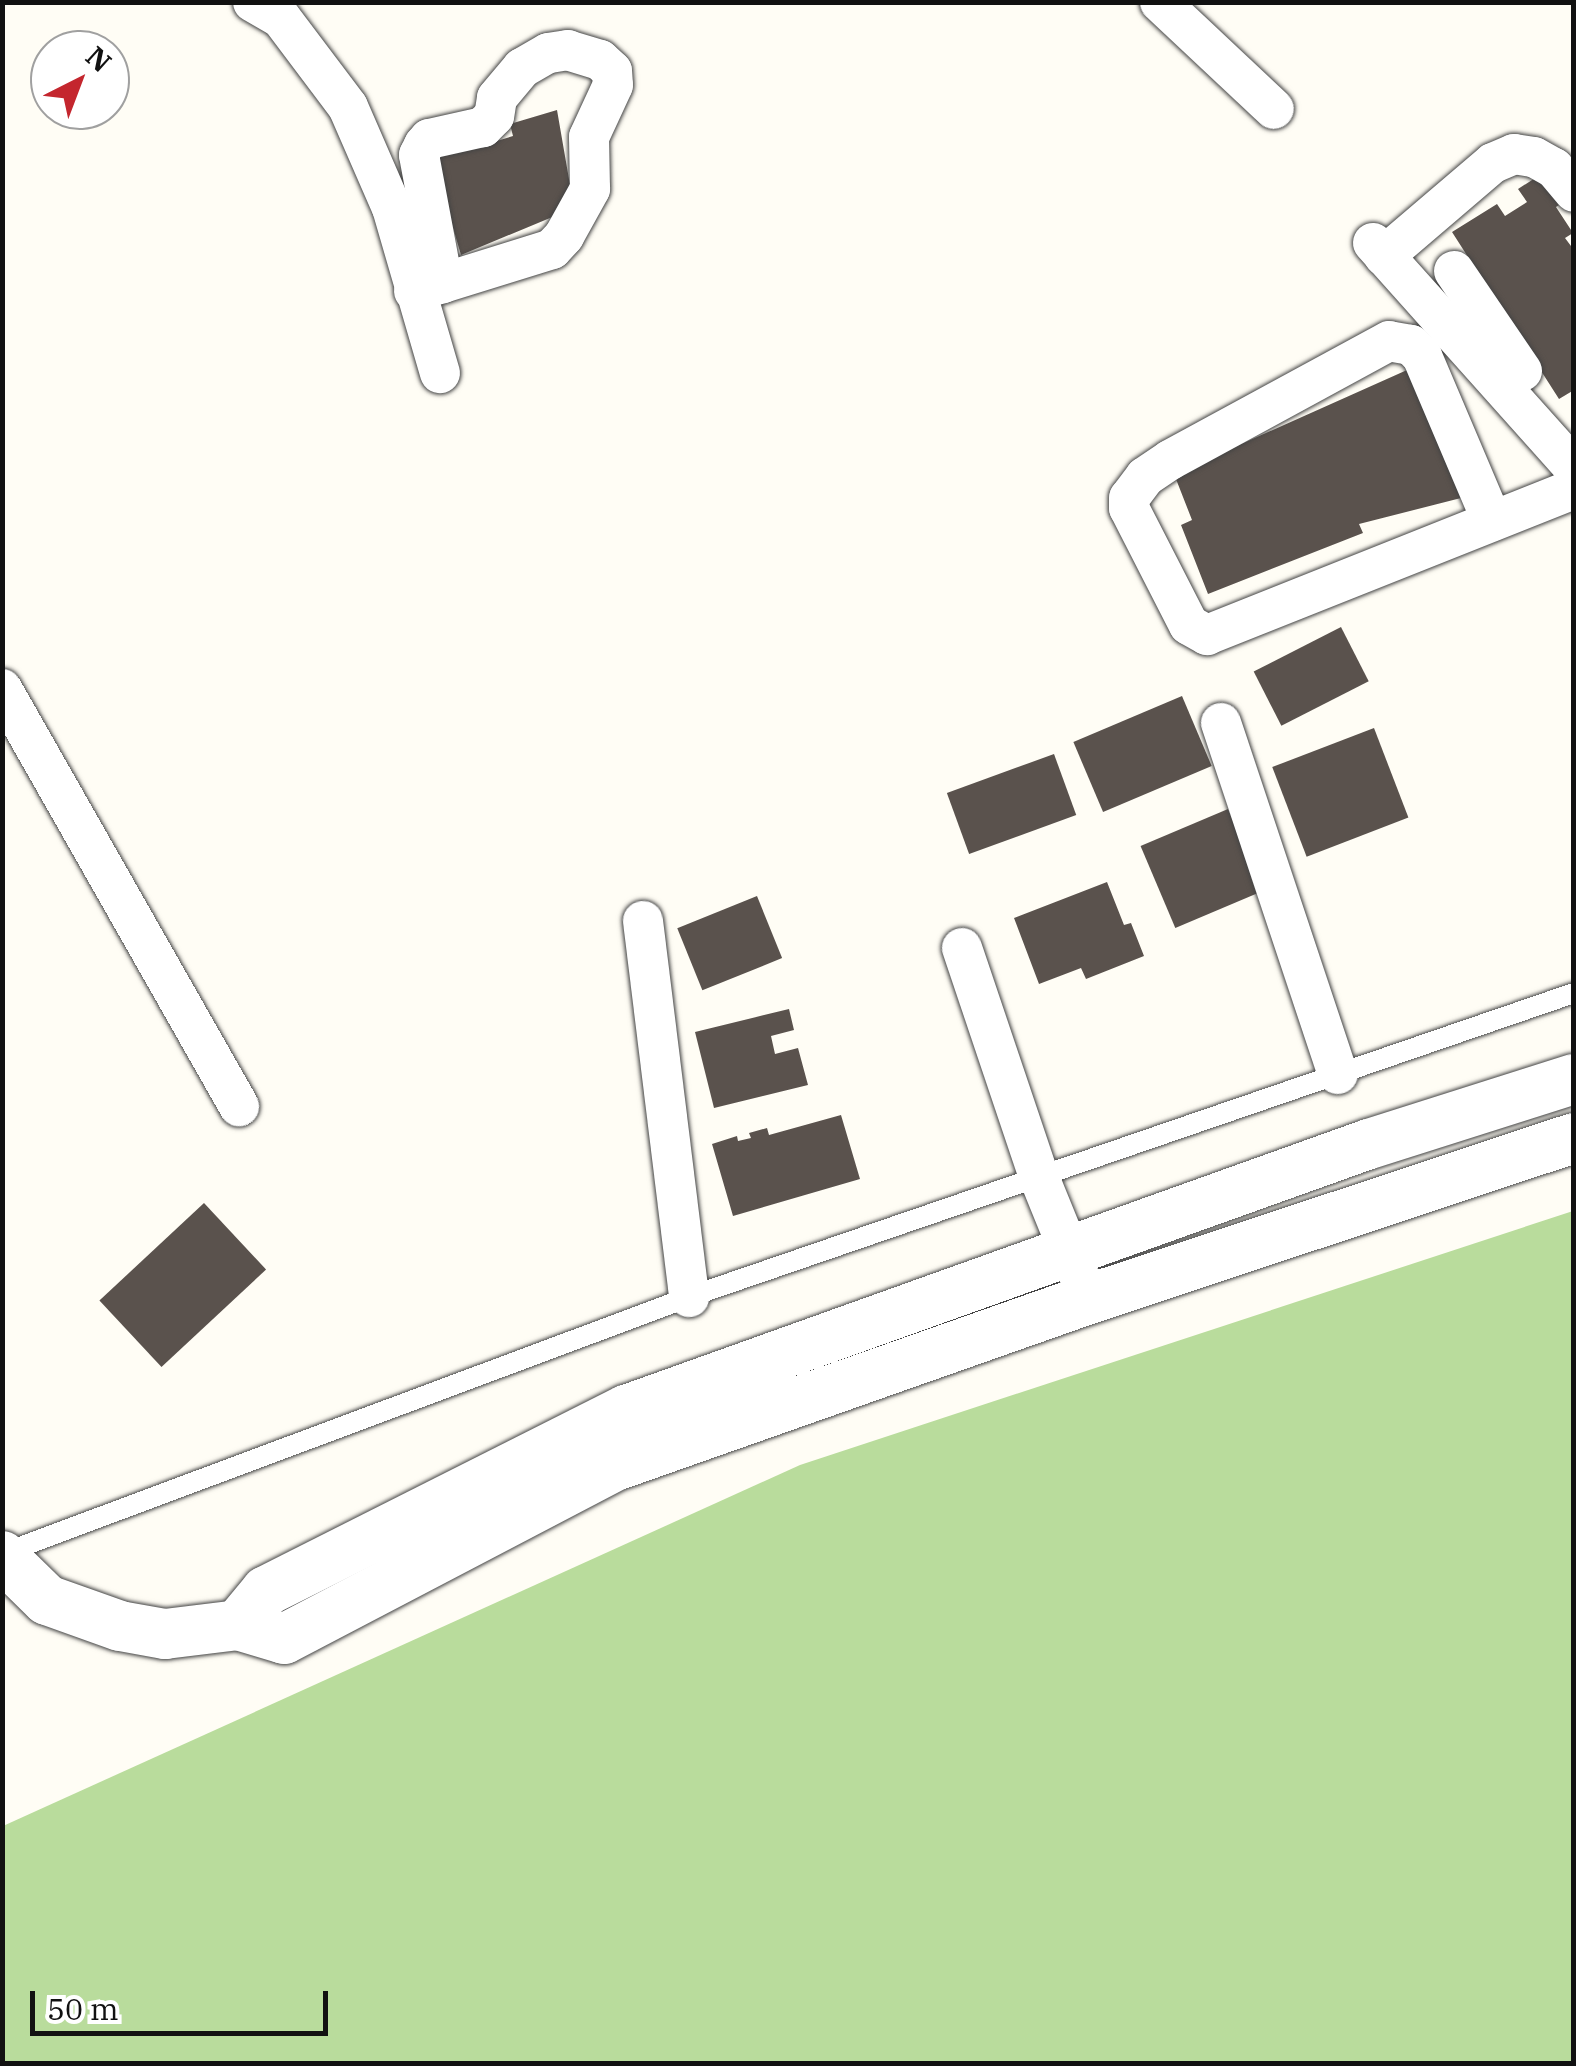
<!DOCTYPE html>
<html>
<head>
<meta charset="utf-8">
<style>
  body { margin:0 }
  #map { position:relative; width:1576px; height:2066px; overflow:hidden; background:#fffdf5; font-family:"IBM Plex Serif",serif }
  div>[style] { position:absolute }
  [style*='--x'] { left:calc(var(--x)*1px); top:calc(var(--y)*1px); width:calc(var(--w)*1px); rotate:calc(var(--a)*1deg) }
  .forest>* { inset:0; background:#b9dc9c }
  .building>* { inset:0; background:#5a524d; transform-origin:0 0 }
  .roads { filter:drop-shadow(0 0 2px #444) drop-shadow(0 0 2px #444) }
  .service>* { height:20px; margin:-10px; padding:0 10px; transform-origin:10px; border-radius:10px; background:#fff }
  .minor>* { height:40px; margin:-20px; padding:0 20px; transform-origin:20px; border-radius:20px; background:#fff }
  .tertiary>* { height:50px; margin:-25px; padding:0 25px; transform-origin:25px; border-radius:25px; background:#fff }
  span { translate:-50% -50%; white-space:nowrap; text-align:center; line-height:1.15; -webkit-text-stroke:10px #fff; paint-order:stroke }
  .frame { position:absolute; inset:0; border:5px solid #111; pointer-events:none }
  .north { position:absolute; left:30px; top:30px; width:100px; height:100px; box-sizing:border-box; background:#fff; border:2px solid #a0a0a0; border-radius:50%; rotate:42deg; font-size:28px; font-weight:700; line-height:40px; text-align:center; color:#111 }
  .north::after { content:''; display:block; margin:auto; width:35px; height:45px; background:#c4262e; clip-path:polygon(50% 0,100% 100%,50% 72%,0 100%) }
  .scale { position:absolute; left:30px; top:1991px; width:298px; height:45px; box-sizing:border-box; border:5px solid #111; border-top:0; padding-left:12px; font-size:30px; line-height:35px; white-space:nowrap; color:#111; -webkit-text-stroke:8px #fff; paint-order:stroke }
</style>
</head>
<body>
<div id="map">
  <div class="forest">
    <i style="clip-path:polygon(1573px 1211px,1573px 2063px,3px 2063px,3px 1826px,800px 1465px)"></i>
  </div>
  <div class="building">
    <i style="clip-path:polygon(557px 110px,574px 208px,461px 255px,430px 149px,467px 150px,513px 136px,510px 124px)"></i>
    <i style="clip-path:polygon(1549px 169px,1568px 199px,1556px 207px,1573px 233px,1565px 238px,1574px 250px,1574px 390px,1559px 399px,1452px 232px,1497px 204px,1505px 216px,1527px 202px,1518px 189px)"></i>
    <i style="clip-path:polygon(1416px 366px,1461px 498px,1359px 524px,1363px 533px,1208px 594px,1181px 525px,1192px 520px,1174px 474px)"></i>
    <i style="left:1341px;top:627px;width:61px;height:98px;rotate:63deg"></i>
    <i style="left:1182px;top:696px;width:76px;height:118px;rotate:67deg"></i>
    <i style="left:1374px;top:728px;width:96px;height:109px;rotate:69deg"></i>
    <i style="left:1054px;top:754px;width:65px;height:114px;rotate:70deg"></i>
    <i style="left:1228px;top:809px;width:89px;height:95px;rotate:67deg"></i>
    <i style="clip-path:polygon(1107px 882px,1124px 925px,1131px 923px,1144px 956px,1086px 979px,1081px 968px,1039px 984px,1014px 918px)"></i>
    <i style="left:757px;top:896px;width:67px;height:86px;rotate:68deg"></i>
    <i style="clip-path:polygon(789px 1009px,794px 1030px,771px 1036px,775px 1054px,798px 1048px,808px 1085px,714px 1108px,695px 1032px)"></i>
    <i style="clip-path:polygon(841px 1115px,860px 1179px,733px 1216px,712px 1144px,737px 1136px,738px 1141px,751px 1138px,749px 1133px,767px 1128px,769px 1135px)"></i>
    <i style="left:204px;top:1203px;width:91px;height:143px;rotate:47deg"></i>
  </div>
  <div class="roads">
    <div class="service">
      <i style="--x:4;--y:1553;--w:731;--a:-20.49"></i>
      <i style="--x:689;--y:1297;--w:936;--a:-18.96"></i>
    </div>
    <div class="minor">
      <i style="--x:253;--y:2;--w:32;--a:30"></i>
      <i style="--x:281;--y:18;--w:111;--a:53"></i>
      <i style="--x:348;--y:107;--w:110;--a:66.5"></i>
      <i style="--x:392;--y:208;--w:172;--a:73.8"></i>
      <i style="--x:1160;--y:2;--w:156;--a:43.2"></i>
      <i style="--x:1373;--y:243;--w:302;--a:48.2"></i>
      <i style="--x:1384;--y:256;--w:143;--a:-40.5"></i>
      <i style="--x:1493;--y:163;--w:23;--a:-23"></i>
      <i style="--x:1514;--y:154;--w:20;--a:9"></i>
      <i style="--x:1534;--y:157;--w:23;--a:29"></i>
      <i style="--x:1554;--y:168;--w:31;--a:50"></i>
      <i style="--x:1454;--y:271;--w:121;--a:55.8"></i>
      <i style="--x:414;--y:291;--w:30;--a:-15"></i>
      <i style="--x:443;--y:283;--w:114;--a:-17.3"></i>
      <i style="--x:552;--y:249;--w:18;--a:-47"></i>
      <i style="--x:564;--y:236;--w:54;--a:-61"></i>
      <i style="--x:590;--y:189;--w:52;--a:-91.1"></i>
      <i style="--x:589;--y:137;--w:57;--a:-65.2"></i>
      <i style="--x:613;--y:85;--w:14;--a:-94"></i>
      <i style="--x:612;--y:71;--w:16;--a:-137"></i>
      <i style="--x:600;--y:60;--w:34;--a:-163"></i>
      <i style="--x:568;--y:50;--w:20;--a:171"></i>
      <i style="--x:548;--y:53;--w:30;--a:150"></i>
      <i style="--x:522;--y:68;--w:39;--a:130"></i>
      <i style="--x:497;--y:98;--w:18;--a:99"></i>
      <i style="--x:494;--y:116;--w:16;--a:135"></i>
      <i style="--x:483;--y:127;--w:55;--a:167.5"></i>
      <i style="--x:429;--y:139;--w:8;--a:130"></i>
      <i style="--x:424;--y:145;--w:11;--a:117"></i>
      <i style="--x:419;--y:155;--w:130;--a:79.4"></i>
      <i style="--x:1492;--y:521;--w:179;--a:-113"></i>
      <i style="--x:1422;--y:356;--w:16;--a:-135"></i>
      <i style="--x:1411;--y:345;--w:22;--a:-170"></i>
      <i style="--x:1389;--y:341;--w:249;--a:151.5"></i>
      <i style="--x:1170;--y:460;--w:30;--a:146"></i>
      <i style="--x:1145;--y:477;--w:26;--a:127"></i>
      <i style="--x:1129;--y:498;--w:10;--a:90"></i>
      <i style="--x:1129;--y:508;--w:131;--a:62.9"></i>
      <i style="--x:1189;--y:625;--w:21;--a:29"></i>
      <i style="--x:1207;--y:635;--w:395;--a:-21.7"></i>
      <i style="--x:2;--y:689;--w:480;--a:60.4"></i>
      <i style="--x:1221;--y:723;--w:370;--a:71.6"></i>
      <i style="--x:643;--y:921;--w:379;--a:83"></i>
      <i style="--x:962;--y:948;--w:242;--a:71.4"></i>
      <i style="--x:1039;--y:1177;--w:109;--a:67.9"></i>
    </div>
    <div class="tertiary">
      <i style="--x:2;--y:1556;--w:63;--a:44.4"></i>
      <i style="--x:47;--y:1600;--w:77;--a:19.6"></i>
      <i style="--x:120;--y:1626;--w:46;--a:10.1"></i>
      <i style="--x:165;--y:1634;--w:74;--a:-7"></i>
      <i style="--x:238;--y:1625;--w:48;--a:16.9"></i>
      <i style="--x:284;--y:1639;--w:373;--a:-27.6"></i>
      <i style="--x:615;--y:1466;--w:503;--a:-19.41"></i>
      <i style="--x:1089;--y:1299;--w:511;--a:-18.36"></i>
      <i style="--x:238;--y:1625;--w:44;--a:-50.5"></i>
      <i style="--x:266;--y:1591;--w:403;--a:-26.7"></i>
      <i style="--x:626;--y:1410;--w:789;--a:-19.7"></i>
      <i style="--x:1369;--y:1144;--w:215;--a:-17.6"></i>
    </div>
  </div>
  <div class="frame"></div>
  <div class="north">N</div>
  <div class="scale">50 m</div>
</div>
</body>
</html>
